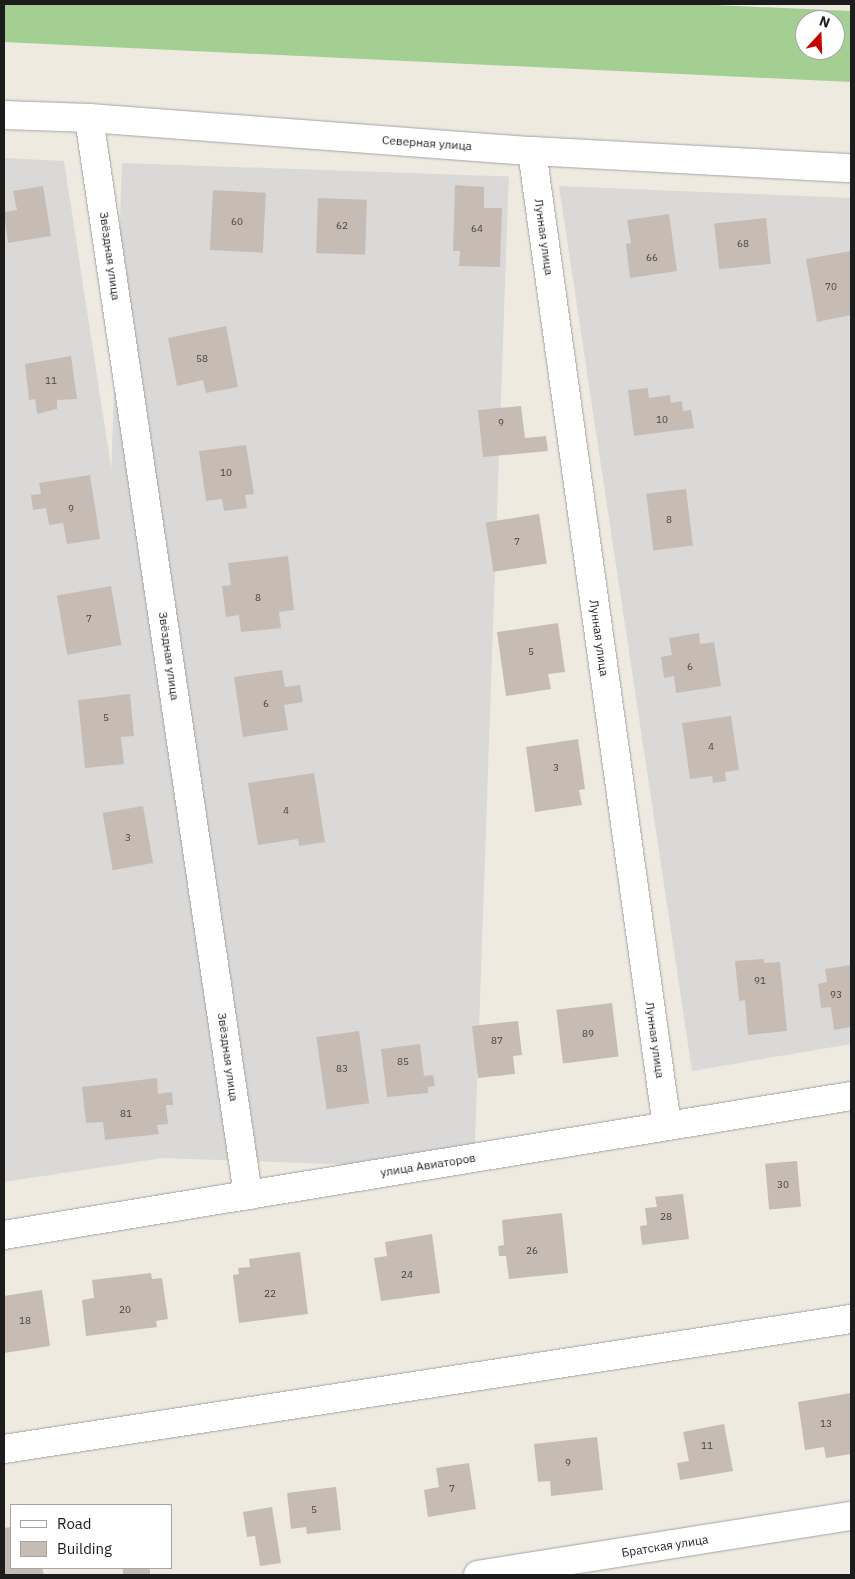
<!DOCTYPE html>
<html>
<head>
<meta charset="utf-8">
<style>
  body { margin:0 }
  #map { position:relative; width:855px; height:1579px; overflow:hidden; background:#eeeae0; font-family:"IBM Plex Sans",sans-serif }
  div>[style] { position:absolute }
  [style*='--x'] { left:calc(var(--x)*1px); top:calc(var(--y)*1px); width:calc(var(--w)*1px); rotate:calc(var(--a)*1deg) }
  .residential>* { inset:0; background:#dad9d8; transform-origin:0 0 }
  .forest>* { inset:0; background:#a4cf93 }
  .building>* { inset:0; background:#c6bcb4; transform-origin:0 0 }
  .roads { filter:drop-shadow(0 0 1px #a3a3a3) drop-shadow(0 0 1px #a3a3a3) }
  .minor>* { height:28px; margin:-14px; padding:0 14px; transform-origin:14px; border-radius:14px; background:#fff }
  span { translate:-50% -50%; white-space:nowrap; text-align:center; line-height:1.15; -webkit-text-stroke:4px #fff; paint-order:stroke }
  .number-label { font-size:10px; color:#464442 }
  .number-label span { -webkit-text-stroke-width:0 }
  .street-label { font-size:12px; color:#1c1c1c }
  .frame { position:absolute; inset:0; border:5px solid #1c1c1c; pointer-events:none }
  .legend { position:absolute; left:10px; top:1504px; width:162px; height:65px; box-sizing:border-box; background:#fff; border:1px solid #a4a4a4; margin:0; padding:6px 9px; list-style:none; font-size:15px; color:#1c1c1c }
  .legend li { display:flex; align-items:center; gap:10px; height:25px }
  .legend b { width:25px; border:1px solid #a4a4a4 }
  .north { position:absolute; left:795px; top:10px; width:50px; height:50px; box-sizing:border-box; background:#fff; border:1px solid #a4a4a4; border-radius:50%; rotate:20deg; font-size:14px; font-weight:700; line-height:20px; text-align:center; color:#1c1c1c }
  .north::after { content:''; display:block; margin:auto; width:18px; height:22px; background:#c70400; clip-path:polygon(50% 0,100% 100%,50% 72%,0 100%) }
</style>
</head>
<body>
<div id="map">
  <div class="residential">
    <i style="clip-path:polygon(4px 158px,64px 161px,216px 1150px,4px 1182px)"></i>
    <i style="left:122px;top:163px;width:387px;height:993px;rotate:2deg"></i>
    <i style="clip-path:polygon(559px 186px,851px 198px,851px 1044px,692px 1071px)"></i>
  </div>
  <div class="forest">
    <i style="clip-path:polygon(evenodd,4px 4px,693px 4px,851px 11px,851px 82px,4px 42px,4px 4px,805px 20px,835px 20px,835px 50px,805px 50px,805px 20px)"></i>
  </div>
  <div class="building">
    <i style="clip-path:polygon(455px 185px,484px 187px,484px 208px,502px 208px,500px 267px,459px 266px,460px 251px,453px 251px)"></i>
    <i style="clip-path:polygon(43px 186px,51px 236px,8px 243px,4px 212px,17px 210px,13px 191px)"></i>
    <i style="left:213px;top:190px;width:53px;height:60px;rotate:3deg"></i>
    <i style="left:318px;top:198px;width:49px;height:55px;rotate:2deg"></i>
    <i style="clip-path:polygon(669px 214px,677px 271px,630px 278px,626px 244px,631px 243px,627px 220px)"></i>
    <i style="left:766px;top:218px;width:46px;height:52px;rotate:84deg"></i>
    <i style="clip-path:polygon(851px 251px,851px 315px,817px 322px,806px 259px)"></i>
    <i style="clip-path:polygon(226px 326px,238px 387px,206px 393px,203px 380px,177px 386px,168px 338px)"></i>
    <i style="clip-path:polygon(71px 356px,77px 399px,57px 400px,57px 409px,37px 414px,35px 399px,29px 400px,25px 364px)"></i>
    <i style="clip-path:polygon(648px 388px,649px 398px,670px 395px,671px 403px,682px 401px,683px 411px,691px 410px,694px 428px,634px 436px,628px 390px)"></i>
    <i style="clip-path:polygon(521px 406px,525px 438px,546px 436px,548px 451px,483px 457px,478px 410px)"></i>
    <i style="clip-path:polygon(246px 445px,254px 494px,245px 495px,247px 508px,224px 511px,222px 499px,206px 501px,199px 451px)"></i>
    <i style="clip-path:polygon(90px 475px,100px 539px,67px 544px,63px 523px,49px 525px,46px 508px,33px 510px,31px 495px,41px 494px,39px 483px)"></i>
    <i style="left:686px;top:489px;width:57px;height:40px;rotate:83deg"></i>
    <i style="left:539px;top:514px;width:50px;height:54px;rotate:81deg"></i>
    <i style="clip-path:polygon(288px 556px,294px 610px,279px 612px,281px 628px,241px 632px,239px 615px,226px 617px,222px 586px,231px 585px,228px 563px)"></i>
    <i style="left:111px;top:586px;width:60px;height:55px;rotate:80deg"></i>
    <i style="clip-path:polygon(558px 623px,565px 672px,548px 674px,551px 689px,506px 696px,497px 632px)"></i>
    <i style="clip-path:polygon(699px 633px,700px 644px,714px 642px,721px 686px,676px 693px,674px 676px,664px 678px,661px 657px,672px 655px,669px 638px)"></i>
    <i style="clip-path:polygon(282px 670px,285px 687px,300px 685px,303px 702px,284px 705px,288px 730px,243px 737px,234px 677px)"></i>
    <i style="clip-path:polygon(130px 694px,134px 736px,121px 737px,124px 764px,85px 768px,78px 700px)"></i>
    <i style="clip-path:polygon(731px 716px,739px 770px,725px 772px,726px 781px,713px 783px,712px 776px,690px 779px,682px 723px)"></i>
    <i style="clip-path:polygon(578px 739px,585px 789px,579px 790px,582px 805px,535px 812px,526px 747px)"></i>
    <i style="clip-path:polygon(314px 773px,325px 842px,299px 846px,298px 839px,258px 845px,248px 783px)"></i>
    <i style="left:143px;top:806px;width:58px;height:41px;rotate:80deg"></i>
    <i style="clip-path:polygon(764px 959px,764px 963px,780px 962px,787px 1031px,748px 1035px,745px 1000px,739px 1001px,735px 961px)"></i>
    <i style="clip-path:polygon(851px 965px,851px 1027px,834px 1030px,831px 1007px,821px 1008px,818px 984px,827px 982px,825px 969px)"></i>
    <i style="left:612px;top:1003px;width:54px;height:56px;rotate:83deg"></i>
    <i style="clip-path:polygon(518px 1021px,522px 1055px,513px 1056px,515px 1074px,478px 1078px,472px 1026px)"></i>
    <i style="left:359px;top:1031px;width:73px;height:43px;rotate:82deg"></i>
    <i style="clip-path:polygon(420px 1044px,424px 1076px,433px 1075px,435px 1086px,428px 1087px,428px 1093px,387px 1097px,381px 1049px)"></i>
    <i style="clip-path:polygon(157px 1078px,158px 1094px,172px 1092px,173px 1105px,166px 1105px,168px 1124px,157px 1125px,159px 1134px,105px 1140px,103px 1122px,86px 1123px,82px 1087px)"></i>
    <i style="left:797px;top:1161px;width:46px;height:32px;rotate:85deg"></i>
    <i style="clip-path:polygon(683px 1194px,689px 1239px,642px 1245px,640px 1226px,647px 1225px,645px 1208px,657px 1207px,655px 1197px)"></i>
    <i style="clip-path:polygon(562px 1213px,568px 1273px,509px 1279px,506px 1256px,499px 1256px,498px 1246px,504px 1245px,502px 1220px)"></i>
    <i style="clip-path:polygon(432px 1234px,440px 1293px,381px 1301px,374px 1258px,387px 1256px,385px 1242px)"></i>
    <i style="clip-path:polygon(300px 1252px,308px 1314px,239px 1323px,233px 1275px,239px 1274px,238px 1268px,250px 1267px,249px 1259px)"></i>
    <i style="clip-path:polygon(151px 1273px,152px 1279px,162px 1278px,168px 1319px,156px 1321px,157px 1327px,86px 1336px,82px 1300px,94px 1298px,92px 1280px)"></i>
    <i style="clip-path:polygon(42px 1290px,50px 1346px,4px 1353px,4px 1296px)"></i>
    <i style="clip-path:polygon(851px 1393px,851px 1454px,826px 1458px,824px 1447px,805px 1450px,798px 1402px)"></i>
    <i style="clip-path:polygon(724px 1424px,733px 1471px,680px 1480px,677px 1463px,689px 1461px,683px 1432px)"></i>
    <i style="clip-path:polygon(597px 1437px,603px 1490px,551px 1496px,550px 1481px,538px 1482px,534px 1444px)"></i>
    <i style="clip-path:polygon(469px 1463px,476px 1509px,428px 1517px,424px 1490px,439px 1487px,436px 1468px)"></i>
    <i style="clip-path:polygon(336px 1487px,341px 1530px,307px 1534px,306px 1527px,291px 1529px,287px 1493px)"></i>
    <i style="clip-path:polygon(272px 1507px,281px 1563px,260px 1566px,255px 1536px,247px 1537px,243px 1512px)"></i>
    <i style="clip-path:polygon(11px 1527px,11px 1568px,42px 1568px,44px 1575px,4px 1575px,4px 1528px)"></i>
    <i style="left:123px;top:1568px;width:27px;height:7px"></i>
  </div>
  <div class="roads">
    <div class="minor">
      <i style="--x:4;--y:115;--w:85;--a:2"></i>
      <i style="--x:89;--y:118;--w:444;--a:4.3"></i>
      <i style="--x:532;--y:151;--w:319;--a:3.1"></i>
      <i style="--x:89;--y:118;--w:1089;--a:81.6"></i>
      <i style="--x:532;--y:151;--w:984;--a:82.12"></i>
      <i style="--x:4;--y:1235;--w:858;--a:-9.32"></i>
      <i style="--x:4;--y:1449;--w:857;--a:-8.73"></i>
      <i style="--x:478;--y:1575;--w:378;--a:-9"></i>
    </div>
  </div>
  <div class="number-label">
    <span style="left:237px;top:222px">60</span>
    <span style="left:342px;top:226px">62</span>
    <span style="left:477px;top:229px">64</span>
    <span style="left:743px;top:244px">68</span>
    <span style="left:652px;top:258px">66</span>
    <span style="left:831px;top:287px">70</span>
    <span style="left:202px;top:359px">58</span>
    <span style="left:51px;top:381px">11</span>
    <span style="left:662px;top:420px">10</span>
    <span style="left:501px;top:423px">9</span>
    <span style="left:226px;top:473px">10</span>
    <span style="left:71px;top:509px">9</span>
    <span style="left:669px;top:520px">8</span>
    <span style="left:517px;top:542px">7</span>
    <span style="left:258px;top:598px">8</span>
    <span style="left:89px;top:619px">7</span>
    <span style="left:531px;top:652px">5</span>
    <span style="left:690px;top:667px">6</span>
    <span style="left:266px;top:704px">6</span>
    <span style="left:106px;top:718px">5</span>
    <span style="left:711px;top:747px">4</span>
    <span style="left:556px;top:768px">3</span>
    <span style="left:286px;top:811px">4</span>
    <span style="left:128px;top:838px">3</span>
    <span style="left:760px;top:981px">91</span>
    <span style="left:836px;top:995px">93</span>
    <span style="left:588px;top:1034px">89</span>
    <span style="left:497px;top:1041px">87</span>
    <span style="left:403px;top:1062px">85</span>
    <span style="left:342px;top:1069px">83</span>
    <span style="left:126px;top:1114px">81</span>
    <span style="left:783px;top:1185px">30</span>
    <span style="left:666px;top:1217px">28</span>
    <span style="left:532px;top:1251px">26</span>
    <span style="left:407px;top:1275px">24</span>
    <span style="left:270px;top:1294px">22</span>
    <span style="left:125px;top:1310px">20</span>
    <span style="left:25px;top:1321px">18</span>
    <span style="left:826px;top:1424px">13</span>
    <span style="left:707px;top:1446px">11</span>
    <span style="left:568px;top:1463px">9</span>
    <span style="left:452px;top:1489px">7</span>
    <span style="left:314px;top:1510px">5</span>
  </div>
  <div class="street-label">
    <span style="left:427px;top:143px;rotate:4deg">Северная улица</span>
    <span style="left:544px;top:237px;rotate:82deg">Лунная улица</span>
    <span style="left:110px;top:256px;rotate:82deg">Звёздная улица</span>
    <span style="left:599px;top:638px;rotate:82deg">Лунная улица</span>
    <span style="left:169px;top:656px;rotate:82deg">Звёздная улица</span>
    <span style="left:655px;top:1040px;rotate:82deg">Лунная улица</span>
    <span style="left:228px;top:1057px;rotate:82deg">Звёздная улица</span>
    <span style="left:428px;top:1165px;rotate:-9deg">улица Авиаторов</span>
    <span style="left:665px;top:1546px;rotate:-9deg">Братская улица</span>
  </div>
  <div class="frame"></div>
  <ul class="legend">
  <li><b style="height:6px;background:#fff"></b>Road</li>
  <li><b style="height:14px;background:#c6bcb4"></b>Building</li>
  </ul>
  <div class="north">N</div>
</div>
</body>
</html>
